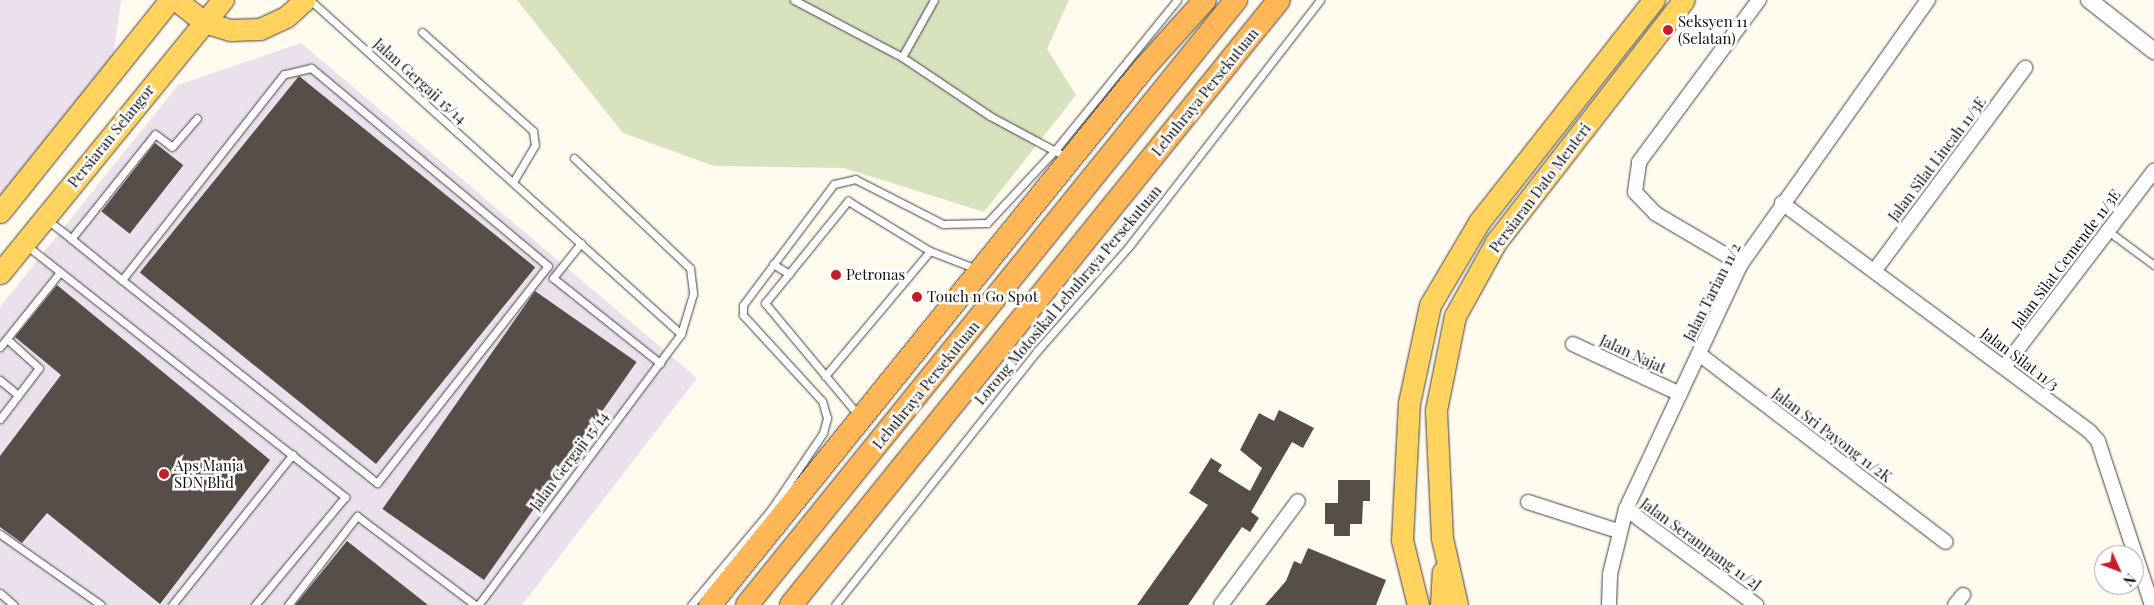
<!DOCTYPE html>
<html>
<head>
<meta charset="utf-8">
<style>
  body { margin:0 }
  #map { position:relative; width:2154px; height:605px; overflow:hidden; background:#fffbee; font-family:"Playfair Display",serif }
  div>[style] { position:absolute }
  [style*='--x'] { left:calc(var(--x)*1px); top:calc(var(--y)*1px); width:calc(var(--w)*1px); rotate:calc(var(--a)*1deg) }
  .industrial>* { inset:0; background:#ebe1ed }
  .cemetery>* { inset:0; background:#d8e2be }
  .building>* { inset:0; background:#574e49; transform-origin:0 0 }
  .roads { filter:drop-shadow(0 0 1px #414141) drop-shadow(0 0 1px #414141) }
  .service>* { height:7px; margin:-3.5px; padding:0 3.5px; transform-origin:3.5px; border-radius:3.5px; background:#fff }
  .minor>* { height:14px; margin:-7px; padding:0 7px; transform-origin:7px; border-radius:7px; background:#fff }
  .tertiary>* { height:16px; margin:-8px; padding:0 8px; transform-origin:8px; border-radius:8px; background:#fff }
  .primary>* { height:21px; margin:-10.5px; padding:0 10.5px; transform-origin:10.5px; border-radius:10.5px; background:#ffd35e }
  .trunk>* { height:22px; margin:-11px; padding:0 11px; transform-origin:11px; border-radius:11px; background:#feb656 }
  .dots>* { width:14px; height:14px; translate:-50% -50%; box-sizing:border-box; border:2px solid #fff; border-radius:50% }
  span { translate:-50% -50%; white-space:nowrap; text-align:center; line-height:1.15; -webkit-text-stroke:5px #fff; paint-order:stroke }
  .poi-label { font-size:15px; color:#0e0e0e }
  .left { translate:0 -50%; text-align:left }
  .street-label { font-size:15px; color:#0e0e0e }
  .north { position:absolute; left:2094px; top:545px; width:50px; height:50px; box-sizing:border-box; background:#fff; border:1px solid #9f9f9f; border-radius:50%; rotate:133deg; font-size:14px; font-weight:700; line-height:20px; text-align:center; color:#0e0e0e }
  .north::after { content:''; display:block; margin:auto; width:18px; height:22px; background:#c61d2b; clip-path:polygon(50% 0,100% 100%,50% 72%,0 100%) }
</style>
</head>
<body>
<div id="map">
  <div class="industrial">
    <i style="clip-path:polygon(0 0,121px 0,113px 59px,0 201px)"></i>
    <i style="clip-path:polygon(301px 43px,697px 378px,522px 605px,0 605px,0 307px,178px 85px)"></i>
  </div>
  <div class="cemetery">
    <i style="clip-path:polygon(517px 0,1069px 0,1047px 49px,1076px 95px,984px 212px,844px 168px,714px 166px,623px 133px)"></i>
  </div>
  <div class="building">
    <i style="left:299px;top:76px;width:304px;height:253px;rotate:39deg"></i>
    <i style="left:155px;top:143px;width:36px;height:87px;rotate:38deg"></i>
    <i style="clip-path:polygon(57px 285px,270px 460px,160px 604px,47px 513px,22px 543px,0 527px,0 456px,61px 375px,15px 337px)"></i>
    <i style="left:535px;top:291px;width:124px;height:266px;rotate:35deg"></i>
    <i style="clip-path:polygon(1279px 410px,1314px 428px,1303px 448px,1292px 442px,1251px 512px,1259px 518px,1250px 532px,1242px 527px,1188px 605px,1137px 605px,1208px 505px,1189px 493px,1211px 458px,1222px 465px,1218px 471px,1250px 491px,1262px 468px,1240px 450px,1259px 413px,1274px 421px)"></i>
    <i style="clip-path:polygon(1338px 480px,1370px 480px,1370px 501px,1363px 501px,1362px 524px,1350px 524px,1350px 536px,1334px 536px,1334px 524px,1325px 524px,1325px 503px,1338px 503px)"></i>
    <i style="clip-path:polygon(347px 541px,428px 605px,295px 605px)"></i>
    <i style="clip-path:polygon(1308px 548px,1386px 580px,1376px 605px,1265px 605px,1286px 581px,1294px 561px,1301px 564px)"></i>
  </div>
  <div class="roads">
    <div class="service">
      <i style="--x:310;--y:0;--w:499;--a:42"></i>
      <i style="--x:681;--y:334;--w:339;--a:126.8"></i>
      <i style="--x:794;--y:0;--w:122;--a:27.8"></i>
      <i style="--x:902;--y:57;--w:106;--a:33.8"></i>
      <i style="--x:990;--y:116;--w:89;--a:28.3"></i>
      <i style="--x:422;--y:32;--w:149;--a:41.7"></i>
      <i style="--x:533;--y:131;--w:14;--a:82"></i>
      <i style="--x:535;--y:145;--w:43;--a:120.7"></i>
      <i style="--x:902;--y:57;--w:65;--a:-60.7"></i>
      <i style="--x:574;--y:158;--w:160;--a:43.5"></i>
      <i style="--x:690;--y:268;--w:26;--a:83"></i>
      <i style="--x:693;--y:294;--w:42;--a:106.7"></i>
      <i style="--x:47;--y:220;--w:20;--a:37"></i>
      <i style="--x:63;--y:232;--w:76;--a:39.1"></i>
      <i style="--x:122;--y:280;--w:326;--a:38.5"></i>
      <i style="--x:377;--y:483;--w:276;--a:-51.8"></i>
      <i style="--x:548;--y:266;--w:309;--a:-140.1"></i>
      <i style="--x:311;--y:68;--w:28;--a:167"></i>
      <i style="--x:284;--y:74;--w:262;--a:128.2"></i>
      <i style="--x:2108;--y:231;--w:57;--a:36.5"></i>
      <i style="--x:71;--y:239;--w:134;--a:-51.3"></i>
      <i style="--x:155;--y:134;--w:21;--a:37"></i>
      <i style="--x:172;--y:147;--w:38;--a:-49"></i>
      <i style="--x:581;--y:243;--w:45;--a:128.7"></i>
      <i style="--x:553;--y:278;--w:137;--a:38.5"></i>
      <i style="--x:26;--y:245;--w:407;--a:38.3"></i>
      <i style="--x:345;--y:497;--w:141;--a:129.8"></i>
      <i style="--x:773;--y:264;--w:19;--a:32"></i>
      <i style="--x:0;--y:347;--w:96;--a:-51.3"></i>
      <i style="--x:825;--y:376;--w:163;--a:-50"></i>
      <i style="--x:0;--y:380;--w:23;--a:40"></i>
      <i style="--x:859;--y:416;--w:147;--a:-129.8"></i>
      <i style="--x:765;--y:303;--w:132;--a:-50.9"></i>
      <i style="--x:848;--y:201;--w:96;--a:31.4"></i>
      <i style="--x:930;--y:251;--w:50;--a:21"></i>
      <i style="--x:0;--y:419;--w:64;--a:-52.6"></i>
      <i style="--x:39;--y:368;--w:43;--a:-137.8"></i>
      <i style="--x:0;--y:534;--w:123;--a:35.1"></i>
      <i style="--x:0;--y:593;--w:18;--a:41"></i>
      <i style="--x:172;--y:605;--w:193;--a:-51.3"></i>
      <i style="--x:288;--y:605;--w:113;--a:-52.2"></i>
      <i style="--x:357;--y:516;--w:148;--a:37"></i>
      <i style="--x:691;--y:605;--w:123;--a:-50"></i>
      <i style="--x:770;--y:511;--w:94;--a:-55.8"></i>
      <i style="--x:823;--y:433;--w:16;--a:-75"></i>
      <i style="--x:827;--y:418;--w:18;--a:-106"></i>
      <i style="--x:822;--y:401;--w:117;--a:-132.6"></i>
      <i style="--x:743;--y:315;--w:10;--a:-90"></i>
      <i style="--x:743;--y:305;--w:151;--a:-53.1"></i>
      <i style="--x:834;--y:184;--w:22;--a:-13"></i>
      <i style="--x:855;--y:179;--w:99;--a:27.1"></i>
      <i style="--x:943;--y:224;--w:44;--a:-1.3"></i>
      <i style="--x:987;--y:223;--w:101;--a:-47"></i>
      <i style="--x:1056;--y:149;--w:192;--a:-50.9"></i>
      <i style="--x:835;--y:605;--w:325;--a:-51.5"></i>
      <i style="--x:1037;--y:351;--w:141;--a:-48.7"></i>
      <i style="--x:1130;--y:245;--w:310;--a:-52.2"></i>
    </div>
    <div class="minor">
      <i style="--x:1782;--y:203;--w:384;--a:36.6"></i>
      <i style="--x:2090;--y:432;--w:12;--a:48"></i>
      <i style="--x:2098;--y:441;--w:173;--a:71.8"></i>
      <i style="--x:1741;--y:264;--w:99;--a:-149.5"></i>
      <i style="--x:1656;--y:214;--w:30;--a:-134"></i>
      <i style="--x:1635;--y:192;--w:30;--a:-82"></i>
      <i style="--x:1639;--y:162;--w:202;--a:-53.5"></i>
      <i style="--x:1875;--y:270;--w:252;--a:-53.4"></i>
      <i style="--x:1573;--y:344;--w:118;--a:25"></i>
      <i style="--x:1699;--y:354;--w:310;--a:37.3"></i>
      <i style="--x:2004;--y:367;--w:247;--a:-52.6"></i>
      <i style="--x:1528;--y:502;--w:95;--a:17.9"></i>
      <i style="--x:1626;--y:509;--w:162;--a:36.4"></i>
      <i style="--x:1221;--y:605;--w:129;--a:-53.5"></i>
      <i style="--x:1609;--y:605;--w:31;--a:-88"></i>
      <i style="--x:1610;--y:574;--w:67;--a:-76.2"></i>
      <i style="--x:1626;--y:509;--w:271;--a:-64.9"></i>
      <i style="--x:1741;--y:264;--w:324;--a:-54.7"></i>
      <i style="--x:1955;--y:605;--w:13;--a:-51"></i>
    </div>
    <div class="tertiary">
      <i style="--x:2089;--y:0;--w:83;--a:38.1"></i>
    </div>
    <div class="primary">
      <i style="--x:176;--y:0;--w:36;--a:38"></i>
      <i style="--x:204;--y:22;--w:28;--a:17"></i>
      <i style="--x:231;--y:30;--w:29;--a:-2"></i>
      <i style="--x:260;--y:29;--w:29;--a:-25"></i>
      <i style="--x:286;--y:17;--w:25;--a:-42"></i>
      <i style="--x:0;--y:212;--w:272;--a:-51.3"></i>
      <i style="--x:0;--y:273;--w:353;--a:-50.8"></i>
      <i style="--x:1418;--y:605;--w:67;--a:-103.8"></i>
      <i style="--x:1402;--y:540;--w:137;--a:-87.1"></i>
      <i style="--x:1409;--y:403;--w:100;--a:-77.9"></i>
      <i style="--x:1430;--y:305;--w:96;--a:-59.4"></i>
      <i style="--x:1479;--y:222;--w:283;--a:-51.8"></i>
      <i style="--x:1441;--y:605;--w:33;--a:-87"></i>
      <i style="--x:1457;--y:605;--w:69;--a:-102.6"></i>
      <i style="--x:1442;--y:538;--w:128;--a:-92.7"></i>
      <i style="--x:1436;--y:410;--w:96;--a:-78.6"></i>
      <i style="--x:1455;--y:316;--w:85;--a:-61"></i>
      <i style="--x:1496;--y:242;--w:306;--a:-52.2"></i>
    </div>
    <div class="trunk">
      <i style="--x:710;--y:605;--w:690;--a:-51.06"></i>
      <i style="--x:1144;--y:68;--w:91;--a:-48.1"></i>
      <i style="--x:747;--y:605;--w:778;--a:-51.05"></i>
      <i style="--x:791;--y:605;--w:777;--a:-51.11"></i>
    </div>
  </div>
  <div class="dots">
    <i style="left:1668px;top:30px;background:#c61d2b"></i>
    <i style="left:836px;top:275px;background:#c61d2b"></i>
    <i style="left:917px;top:297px;background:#c61d2b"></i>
    <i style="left:164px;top:474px;background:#c61d2b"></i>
  </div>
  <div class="poi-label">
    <span class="left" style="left:1678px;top:30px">Seksyen 11<br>(Selatan)</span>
    <span class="left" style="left:846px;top:275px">Petronas</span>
    <span class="left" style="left:927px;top:297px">Touch n Go Spot</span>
    <span class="left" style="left:174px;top:474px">Aps Manja<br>SDN Bhd</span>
  </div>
  <div class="street-label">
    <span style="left:420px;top:81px;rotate:42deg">Jalan Gergaji 15/14</span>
    <span style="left:1205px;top:92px;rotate:-51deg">Lebuhraya Persekutuan</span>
    <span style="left:111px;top:136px;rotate:-51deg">Persiaran Selangor</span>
    <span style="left:1937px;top:159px;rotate:-53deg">Jalan Silat Lincah 11/3E</span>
    <span style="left:1540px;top:188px;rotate:-53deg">Persiaran Dato Menteri</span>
    <span style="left:2066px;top:259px;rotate:-53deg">Jalan Silat Cemende 11/3E</span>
    <span style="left:1712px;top:292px;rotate:-63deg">Jalan Tarian 11/2</span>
    <span style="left:1068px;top:295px;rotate:-50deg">Lorong Motosikal Lebuhraya Persekutuan</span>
    <span style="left:1633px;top:354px;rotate:25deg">Jalan Najat</span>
    <span style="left:2020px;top:359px;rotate:37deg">Jalan Silat 11/3</span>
    <span style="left:926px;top:385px;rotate:-51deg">Lebuhraya Persekutuan</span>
    <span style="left:1832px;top:435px;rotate:37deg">Jalan Sri Payong 11/2K</span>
    <span style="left:569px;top:461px;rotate:-53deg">Jalan Gergaji 15/14</span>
    <span style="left:1701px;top:544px;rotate:36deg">Jalan Serampang 11/2J</span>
  </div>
  <div class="north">N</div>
</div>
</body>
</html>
